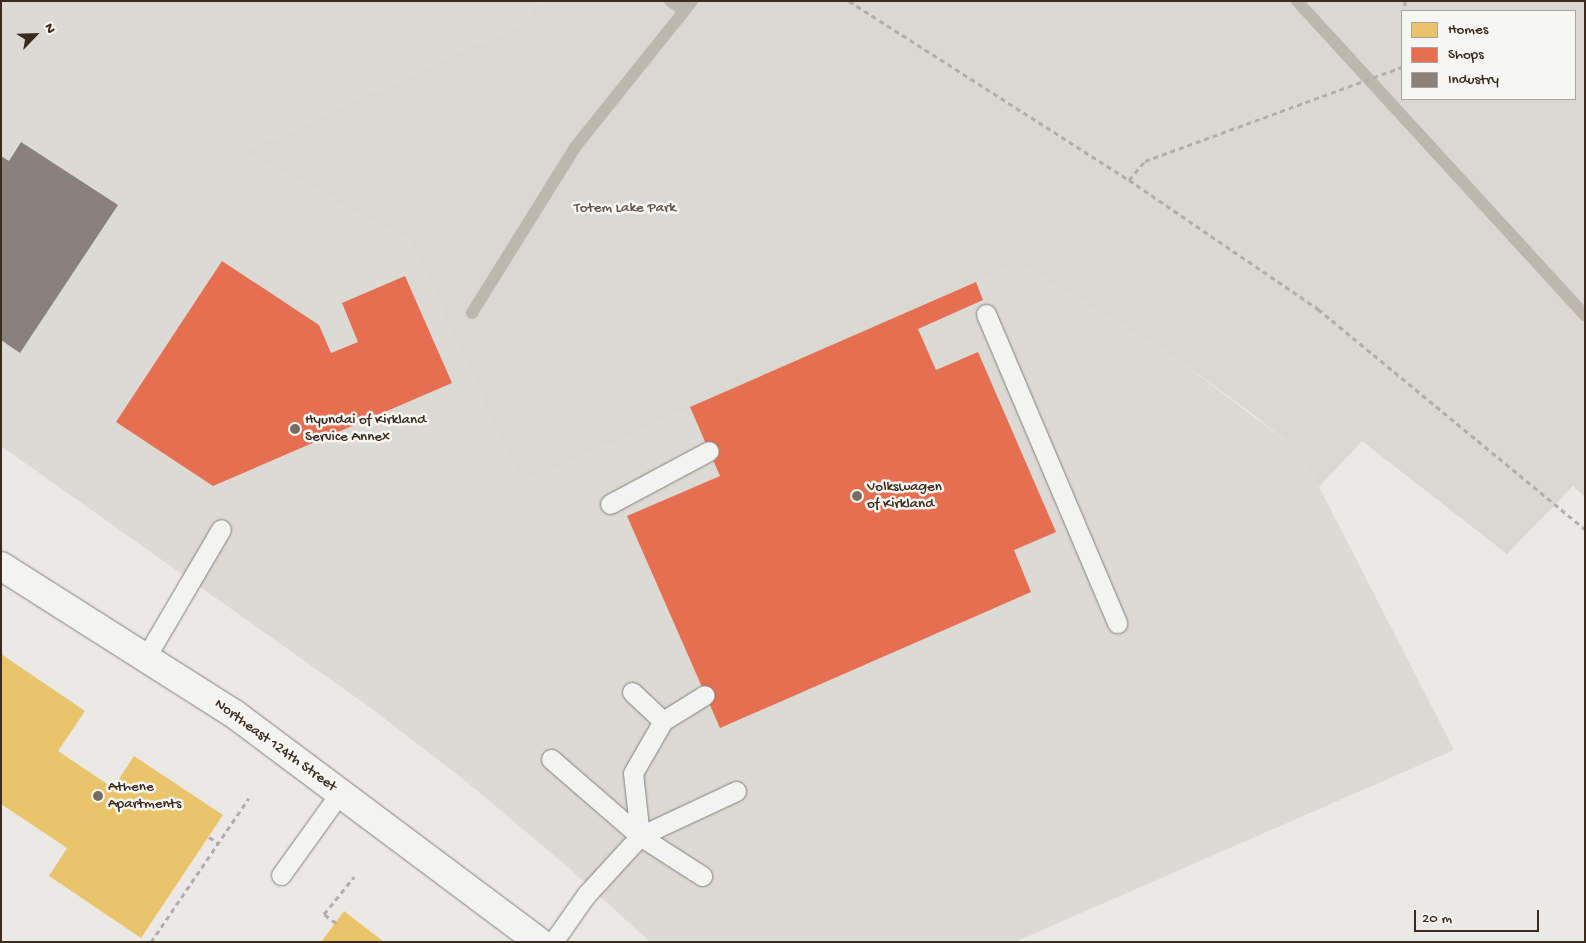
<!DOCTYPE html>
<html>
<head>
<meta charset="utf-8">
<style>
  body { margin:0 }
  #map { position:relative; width:1586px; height:943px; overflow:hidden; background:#eae9e6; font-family:"Gochi Hand",sans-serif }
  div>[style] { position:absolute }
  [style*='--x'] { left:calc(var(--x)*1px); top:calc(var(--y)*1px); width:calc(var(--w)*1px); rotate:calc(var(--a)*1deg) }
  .built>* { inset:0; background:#dbdad4 }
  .green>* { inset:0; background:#dad8d3 }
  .homes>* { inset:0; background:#e9c46a }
  .shops>* { inset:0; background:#e76f51 }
  .industry>* { inset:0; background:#8a817c }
  .stream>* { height:12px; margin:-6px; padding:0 6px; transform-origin:6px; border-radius:6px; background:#bcb7af }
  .path>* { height:3px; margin-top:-1.5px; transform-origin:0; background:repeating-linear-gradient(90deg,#b0aeac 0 5px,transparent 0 9px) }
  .roads { filter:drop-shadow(0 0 1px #85817d) drop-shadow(0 0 1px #85817d) }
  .lane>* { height:19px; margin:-9.5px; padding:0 9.5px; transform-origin:9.5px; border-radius:9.5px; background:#f3f3f1 }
  .secondary>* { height:28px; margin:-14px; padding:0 14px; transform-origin:14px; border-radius:14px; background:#f3f3f1 }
  .dots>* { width:14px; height:14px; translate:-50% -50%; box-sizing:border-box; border:2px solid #f6f6f2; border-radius:50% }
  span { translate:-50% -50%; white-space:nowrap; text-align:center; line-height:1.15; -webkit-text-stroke:5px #f6f6f2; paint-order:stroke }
  .park-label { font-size:15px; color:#605248 }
  .poi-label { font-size:15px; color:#3b2a1e }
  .left { translate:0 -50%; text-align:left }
  .street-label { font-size:15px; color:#3b2a1e }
  .frame { position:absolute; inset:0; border:2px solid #3b2a1e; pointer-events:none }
  .legend { position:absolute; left:1401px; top:10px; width:175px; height:90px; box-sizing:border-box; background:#f6f6f2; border:1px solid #aba49d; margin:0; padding:6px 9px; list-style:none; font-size:15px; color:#3b2a1e }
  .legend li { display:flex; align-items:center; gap:10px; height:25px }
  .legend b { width:25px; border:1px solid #aba49d }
  .north { position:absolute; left:10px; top:10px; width:50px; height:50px; -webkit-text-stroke:4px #f6f6f2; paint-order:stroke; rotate:66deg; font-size:14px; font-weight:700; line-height:20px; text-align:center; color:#3b2a1e }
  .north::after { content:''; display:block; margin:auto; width:18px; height:22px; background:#3b2a1e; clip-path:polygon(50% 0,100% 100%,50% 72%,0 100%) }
  .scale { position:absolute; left:1414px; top:910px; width:125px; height:22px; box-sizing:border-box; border:2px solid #3b2a1e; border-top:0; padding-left:6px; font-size:15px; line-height:18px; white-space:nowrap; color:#3b2a1e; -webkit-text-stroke:4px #f6f6f2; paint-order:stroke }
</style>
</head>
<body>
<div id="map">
  <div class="built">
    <i style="clip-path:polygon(1px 1px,539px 1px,527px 22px,247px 152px,411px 241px,521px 481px,1018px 263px,1175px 357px,1287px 442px,1312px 473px,1454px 750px,1015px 942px,650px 942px,569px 868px,468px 783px,371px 708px,1px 446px)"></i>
  </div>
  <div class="green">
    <i style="clip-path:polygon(evenodd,539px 1px,1585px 1px,1585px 497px,1573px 486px,1507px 554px,1362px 441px,1319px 487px,1312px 473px,1287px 442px,1254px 415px,1175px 357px,1018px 263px,521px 482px,411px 241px,246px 152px,527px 22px,539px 1px,1402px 11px,1575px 11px,1575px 99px,1402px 99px,1402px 11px)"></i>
  </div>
  <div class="homes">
    <i style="clip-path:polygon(1px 654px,85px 711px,58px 751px,113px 788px,134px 756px,223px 815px,141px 938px,49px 876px,67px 848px,1px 804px)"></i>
    <i style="clip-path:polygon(344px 911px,384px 942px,321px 942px)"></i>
  </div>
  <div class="shops">
    <i style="clip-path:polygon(222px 261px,319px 325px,331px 353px,358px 342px,342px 303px,405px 276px,452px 383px,213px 486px,116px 422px)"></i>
    <i style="clip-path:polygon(976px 282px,983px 300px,918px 329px,936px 370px,978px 352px,1056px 532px,1014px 550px,1031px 592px,720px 728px,627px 516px,720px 476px,690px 407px)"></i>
  </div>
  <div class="industry">
    <i style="clip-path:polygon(21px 142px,118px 205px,20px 353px,1px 340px,1px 156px,9px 161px)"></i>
  </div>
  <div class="stream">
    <i style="--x:670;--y:1;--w:17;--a:33"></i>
    <i style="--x:1297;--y:1;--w:426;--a:47.5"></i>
    <i style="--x:472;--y:313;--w:197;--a:-58.1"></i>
    <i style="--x:576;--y:146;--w:186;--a:-51.3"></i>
  </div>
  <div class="path">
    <i style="--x:849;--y:1;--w:332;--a:32.6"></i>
    <i style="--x:1129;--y:180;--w:229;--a:34.3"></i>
    <i style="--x:1318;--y:309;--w:346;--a:39.5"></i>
    <i style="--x:1405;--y:1;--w:10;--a:90"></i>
    <i style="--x:1129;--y:180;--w:25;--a:-50"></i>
    <i style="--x:1145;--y:161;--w:274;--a:-20.1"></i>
    <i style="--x:209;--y:837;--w:11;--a:34"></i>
    <i style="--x:336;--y:923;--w:15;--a:-143"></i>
    <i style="--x:324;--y:914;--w:48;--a:-51"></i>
    <i style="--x:151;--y:942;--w:174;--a:-55.8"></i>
  </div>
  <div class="roads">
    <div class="lane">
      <i style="--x:986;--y:314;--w:336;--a:67"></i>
      <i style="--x:610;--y:504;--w:112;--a:-28.2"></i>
      <i style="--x:146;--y:657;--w:148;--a:-59.6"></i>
      <i style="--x:632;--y:692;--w:42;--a:43.1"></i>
      <i style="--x:551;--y:759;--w:118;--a:40.9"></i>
      <i style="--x:640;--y:836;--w:74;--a:32.8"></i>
      <i style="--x:640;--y:836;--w:63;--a:-96.3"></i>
      <i style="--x:633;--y:773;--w:60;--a:-60"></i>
      <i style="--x:663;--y:721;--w:49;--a:-31.8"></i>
      <i style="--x:281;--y:875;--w:101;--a:-54.3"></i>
      <i style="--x:553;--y:942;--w:57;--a:-54.9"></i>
      <i style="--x:586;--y:895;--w:80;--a:-47.5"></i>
      <i style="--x:640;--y:836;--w:106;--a:-25.1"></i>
    </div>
    <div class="secondary">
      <i style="--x:1;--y:566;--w:275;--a:32.4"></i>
      <i style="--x:233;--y:713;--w:382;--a:36.8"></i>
    </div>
  </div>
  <div class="dots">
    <i style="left:295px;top:429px;background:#786d64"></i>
    <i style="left:857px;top:496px;background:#786d64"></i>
    <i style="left:98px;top:796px;background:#786d64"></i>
  </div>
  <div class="park-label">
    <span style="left:625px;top:209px">Totem Lake Park</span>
  </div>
  <div class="poi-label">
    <span class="left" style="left:305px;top:429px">Hyundai of Kirkland<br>Service Annex</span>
    <span class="left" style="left:867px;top:496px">Volkswagen<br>of Kirkland</span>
    <span class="left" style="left:108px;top:796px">Athene<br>Apartments</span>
  </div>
  <div class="street-label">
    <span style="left:275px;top:746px;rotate:36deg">Northeast 124th Street</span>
  </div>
  <div class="frame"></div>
  <ul class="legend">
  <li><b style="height:14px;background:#e9c46a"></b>Homes</li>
  <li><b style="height:14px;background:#e76f51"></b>Shops</li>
  <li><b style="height:14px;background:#8a817c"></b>Industry</li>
  </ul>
  <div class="north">N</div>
  <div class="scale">20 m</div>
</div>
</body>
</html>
